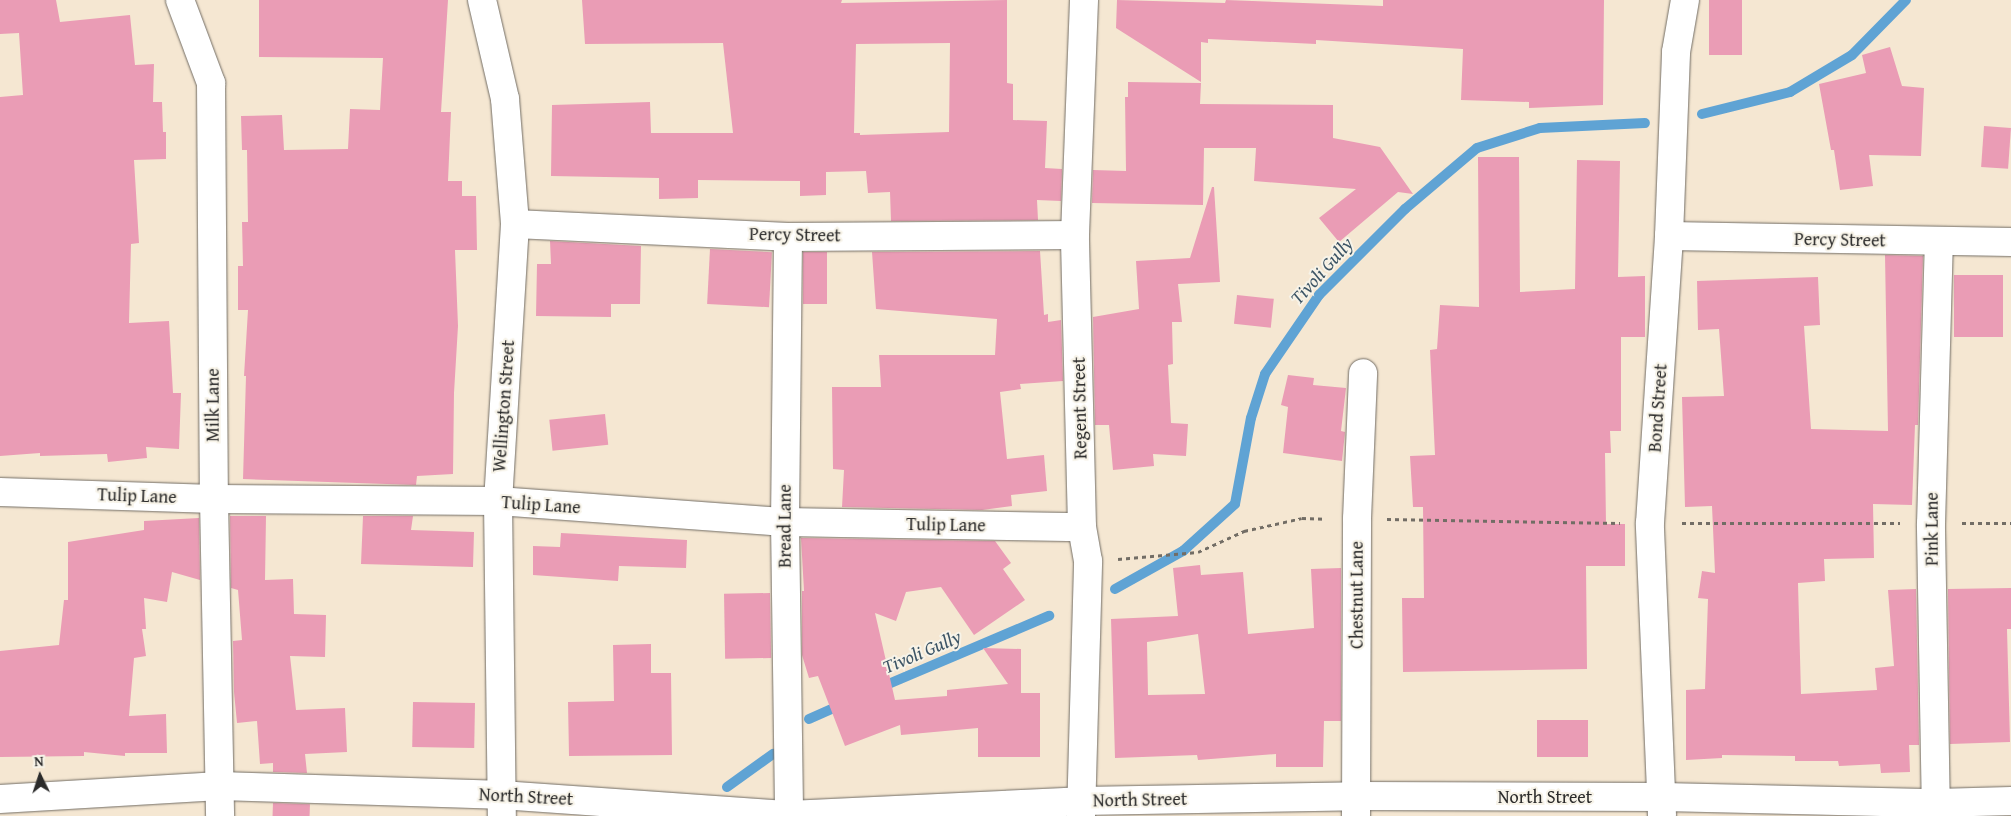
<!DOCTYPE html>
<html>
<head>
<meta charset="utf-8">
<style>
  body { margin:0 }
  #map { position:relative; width:2011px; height:816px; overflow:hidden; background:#f5e7d2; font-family:"Gentium Book Plus",serif }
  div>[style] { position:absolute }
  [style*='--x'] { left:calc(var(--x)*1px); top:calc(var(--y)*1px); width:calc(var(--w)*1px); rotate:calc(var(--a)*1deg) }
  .stream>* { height:10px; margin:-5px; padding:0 5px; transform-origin:5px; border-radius:5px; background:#5fa3d4 }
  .building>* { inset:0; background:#ea9cb5; transform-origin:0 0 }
  .path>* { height:3px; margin-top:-1.5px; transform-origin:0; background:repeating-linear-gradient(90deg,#726d65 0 4px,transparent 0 8px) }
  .roads { filter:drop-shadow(0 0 1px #726d65) drop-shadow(0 0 1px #726d65) }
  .minor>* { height:28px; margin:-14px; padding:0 14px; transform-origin:14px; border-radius:14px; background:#fff }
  span { translate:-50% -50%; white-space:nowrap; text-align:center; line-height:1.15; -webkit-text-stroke:4px #f7f3e8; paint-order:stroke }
  .street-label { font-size:18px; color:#2b2b2b }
  .water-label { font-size:19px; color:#3d5566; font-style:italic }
  .north { position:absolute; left:15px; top:751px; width:50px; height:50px; -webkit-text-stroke:4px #f7f3e8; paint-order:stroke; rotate:356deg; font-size:14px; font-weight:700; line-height:20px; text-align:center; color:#2b2b2b }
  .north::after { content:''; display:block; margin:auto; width:18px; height:22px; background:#2b2b2b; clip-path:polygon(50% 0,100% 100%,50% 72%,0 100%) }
</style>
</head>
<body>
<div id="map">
  <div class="stream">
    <i style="--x:1702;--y:114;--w:91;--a:-14"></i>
    <i style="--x:1790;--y:92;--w:72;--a:-30.8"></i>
    <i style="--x:1852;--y:55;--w:77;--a:-45.5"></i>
    <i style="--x:1115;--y:589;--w:78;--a:-29.2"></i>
    <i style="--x:1183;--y:551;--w:70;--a:-42.1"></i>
    <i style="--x:1235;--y:504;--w:87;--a:-79.5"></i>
    <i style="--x:1251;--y:418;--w:46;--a:-72.3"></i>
    <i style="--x:1265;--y:374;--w:96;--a:-55.6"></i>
    <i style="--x:1319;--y:295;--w:122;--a:-45"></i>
    <i style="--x:1405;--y:209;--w:94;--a:-40.3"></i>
    <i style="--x:1477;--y:148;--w:66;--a:-17.6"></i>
    <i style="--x:1540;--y:128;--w:105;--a:-2.7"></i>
    <i style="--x:879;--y:688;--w:185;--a:-23"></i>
    <i style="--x:809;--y:719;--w:37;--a:-24"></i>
    <i style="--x:727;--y:787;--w:57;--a:-35.7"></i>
  </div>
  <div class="building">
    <i style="clip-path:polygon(0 0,56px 0,60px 22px,130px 15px,135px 65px,154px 64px,153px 102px,162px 102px,163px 132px,166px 132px,166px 159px,134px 160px,139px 243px,131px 244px,129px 323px,169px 321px,173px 393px,181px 393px,179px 449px,146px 447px,147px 458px,108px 462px,107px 454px,40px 456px,40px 453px,0 456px,0 97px,23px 95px,19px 33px,0 34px)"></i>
    <i style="clip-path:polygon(259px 0,448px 0,441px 112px,451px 112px,448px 181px,462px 181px,462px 196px,476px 196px,477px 250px,455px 250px,458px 326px,454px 393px,453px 474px,417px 476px,416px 485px,243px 479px,246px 376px,244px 376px,248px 310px,238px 310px,238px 266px,243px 266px,242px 222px,248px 222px,247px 150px,242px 150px,241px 116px,282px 115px,284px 150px,348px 149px,350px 109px,380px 110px,383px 58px,259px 57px)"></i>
    <i style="clip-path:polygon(evenodd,582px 0,842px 0,841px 3px,1007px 0,1007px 83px,1013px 84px,1013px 120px,1047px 121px,1045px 168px,1062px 169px,1061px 201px,1037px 200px,1038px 220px,891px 221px,890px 192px,868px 193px,866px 171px,826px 172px,826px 195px,800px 196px,800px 181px,698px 180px,698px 198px,659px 199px,659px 178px,551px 176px,552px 105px,650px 102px,651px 133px,733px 133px,723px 43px,585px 44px,582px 0,950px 43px,949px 132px,860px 135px,860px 133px,854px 133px,856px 44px,950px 43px)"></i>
    <i style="clip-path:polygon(1117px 0,1225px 3px,1226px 0,1383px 6px,1383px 0,1604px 0,1603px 105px,1529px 108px,1529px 102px,1461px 100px,1463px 49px,1316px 40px,1316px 44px,1208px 39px,1208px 43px,1201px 42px,1201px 82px,1116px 28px)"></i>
    <i style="left:1709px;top:0;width:33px;height:55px"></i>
    <i style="clip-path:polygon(1890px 47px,1902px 86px,1924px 88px,1921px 156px,1869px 155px,1873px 186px,1840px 190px,1834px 150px,1831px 150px,1819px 84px,1866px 73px,1862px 55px)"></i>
    <i style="clip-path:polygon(1128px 82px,1201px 83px,1200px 104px,1333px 105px,1333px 138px,1380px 147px,1413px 194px,1398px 192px,1339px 242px,1319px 218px,1356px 189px,1254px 181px,1256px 148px,1204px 148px,1203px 205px,1092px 203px,1093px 170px,1126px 171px,1125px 97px,1128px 97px)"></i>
    <i style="left:1984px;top:126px;width:27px;height:41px;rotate:4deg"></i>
    <i style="clip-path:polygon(1478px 157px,1519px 157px,1520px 292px,1575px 289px,1577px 160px,1620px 161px,1618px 277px,1645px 276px,1645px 337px,1621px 337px,1621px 431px,1610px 431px,1611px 453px,1605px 453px,1606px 524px,1625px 524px,1625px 566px,1586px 566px,1587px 669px,1403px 672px,1402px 598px,1424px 598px,1423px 507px,1413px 507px,1410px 456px,1435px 455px,1430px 350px,1437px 349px,1440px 305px,1479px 307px)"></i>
    <i style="clip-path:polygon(1212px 187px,1214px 187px,1220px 282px,1178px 284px,1182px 322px,1172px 322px,1173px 364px,1168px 365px,1171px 423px,1188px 424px,1186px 456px,1153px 454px,1154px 466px,1113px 470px,1109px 425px,1095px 425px,1093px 317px,1139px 309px,1136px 261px,1190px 258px)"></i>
    <i style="clip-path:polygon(550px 241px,641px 246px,640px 304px,611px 304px,611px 317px,536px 316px,537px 264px,551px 264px)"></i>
    <i style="left:710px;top:249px;width:62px;height:55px;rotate:3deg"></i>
    <i style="clip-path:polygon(1040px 251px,1044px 315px,1048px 314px,1048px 322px,1061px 320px,1063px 381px,1020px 384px,1021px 389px,1000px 392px,1007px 459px,1044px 455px,1047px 491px,1011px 495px,1012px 506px,982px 510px,842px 507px,844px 470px,833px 469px,832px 387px,881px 387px,879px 355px,995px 355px,997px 319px,876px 309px,872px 252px)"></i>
    <i style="left:827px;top:252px;width:52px;height:24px;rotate:90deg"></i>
    <i style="clip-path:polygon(1885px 255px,1923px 256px,1918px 425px,1915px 425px,1912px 505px,1873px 504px,1874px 558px,1824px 559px,1825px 581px,1798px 583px,1801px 694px,1877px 690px,1875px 668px,1894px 666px,1888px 590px,1916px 589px,1919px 745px,1909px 745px,1910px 772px,1881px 773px,1880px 764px,1839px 766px,1838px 761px,1795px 761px,1795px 756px,1722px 755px,1722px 758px,1686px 760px,1686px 690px,1705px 689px,1708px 599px,1698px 598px,1702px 571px,1715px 573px,1712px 506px,1685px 507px,1682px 397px,1724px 396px,1719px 329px,1698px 330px,1697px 281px,1818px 277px,1820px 325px,1804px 326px,1811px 429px,1888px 431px)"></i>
    <i style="left:1954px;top:275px;width:49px;height:62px"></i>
    <i style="left:1237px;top:295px;width:37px;height:29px;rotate:6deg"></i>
    <i style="clip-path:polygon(1288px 375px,1314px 378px,1313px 385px,1346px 388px,1341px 431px,1345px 432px,1342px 461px,1283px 453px,1288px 407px,1281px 405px)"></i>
    <i style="left:605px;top:414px;width:31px;height:56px;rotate:84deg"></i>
    <i style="clip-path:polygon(230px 516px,266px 516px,265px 580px,293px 579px,294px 614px,326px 615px,325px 657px,290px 656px,296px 710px,345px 708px,347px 752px,305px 754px,307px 773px,273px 772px,273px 763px,260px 764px,257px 721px,237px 723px,234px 692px,233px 641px,242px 640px,238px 590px,231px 588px)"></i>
    <i style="clip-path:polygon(363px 516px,413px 516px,411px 530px,474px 532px,473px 567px,361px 564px)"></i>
    <i style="clip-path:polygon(199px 518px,200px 580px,172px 572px,167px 602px,144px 598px,146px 629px,142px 629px,146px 656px,134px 658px,129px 716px,166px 714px,167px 753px,125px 753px,125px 756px,84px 752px,84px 756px,0 757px,0 651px,59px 645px,64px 600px,68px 600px,68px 542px,144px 530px,144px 521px)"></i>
    <i style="clip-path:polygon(561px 533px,687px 540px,686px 568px,619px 566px,618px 581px,533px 575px,533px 546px,560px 547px)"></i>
    <i style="clip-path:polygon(801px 538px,995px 541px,1011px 563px,1003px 569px,1025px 600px,974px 635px,941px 587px,906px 592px,896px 621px,875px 613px,895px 700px,947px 696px,947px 690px,1008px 684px,983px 648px,1021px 649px,1021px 693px,1040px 693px,1040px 757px,978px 757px,978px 728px,901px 735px,900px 725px,845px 746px,818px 676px,809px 678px,802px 655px,802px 591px,804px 591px)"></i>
    <i style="clip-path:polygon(evenodd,1200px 565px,1201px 575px,1243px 572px,1248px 634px,1314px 628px,1311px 569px,1341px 568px,1341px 721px,1324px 721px,1323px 767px,1276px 767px,1276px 754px,1198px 760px,1197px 755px,1115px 758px,1111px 619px,1178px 616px,1173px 568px,1200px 565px,1198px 634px,1205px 694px,1148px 695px,1147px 642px,1198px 634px)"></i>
    <i style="clip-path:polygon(2011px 588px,2011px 629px,2007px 629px,2010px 742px,1950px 744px,1948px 589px)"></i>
    <i style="left:770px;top:593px;width:65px;height:46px;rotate:89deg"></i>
    <i style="clip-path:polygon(651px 644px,651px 673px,671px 673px,672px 755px,569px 756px,568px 702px,614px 701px,613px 645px)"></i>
    <i style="left:475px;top:703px;width:45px;height:62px;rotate:91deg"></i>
    <i style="left:1537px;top:720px;width:51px;height:37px"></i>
    <i style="left:273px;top:803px;width:37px;height:13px;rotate:2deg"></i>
  </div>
  <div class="path">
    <i style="--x:1387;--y:519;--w:233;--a:1"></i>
    <i style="--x:1682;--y:523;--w:218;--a:0"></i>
    <i style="--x:1962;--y:523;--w:49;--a:0"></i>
    <i style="--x:1118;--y:559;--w:80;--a:-5"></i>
    <i style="--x:1198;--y:552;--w:51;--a:-24.5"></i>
    <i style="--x:1244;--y:531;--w:59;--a:-12.6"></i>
    <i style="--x:1302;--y:518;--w:23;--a:2"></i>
  </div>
  <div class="roads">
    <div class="minor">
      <i style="--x:180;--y:0;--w:89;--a:69.5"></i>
      <i style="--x:211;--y:83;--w:416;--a:89.6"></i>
      <i style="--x:214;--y:499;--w:317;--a:88.9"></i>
      <i style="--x:482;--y:0;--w:102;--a:76.9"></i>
      <i style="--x:505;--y:99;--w:125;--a:85.4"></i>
      <i style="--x:515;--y:224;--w:278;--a:93.5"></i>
      <i style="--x:498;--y:501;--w:315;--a:89.3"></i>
      <i style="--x:515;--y:224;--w:273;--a:2.7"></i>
      <i style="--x:788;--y:237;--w:287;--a:-0.4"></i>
      <i style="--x:1669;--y:236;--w:342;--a:1"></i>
      <i style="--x:788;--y:237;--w:285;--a:90.6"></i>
      <i style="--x:785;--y:522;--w:294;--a:89.2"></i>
      <i style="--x:0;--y:492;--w:214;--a:1.9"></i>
      <i style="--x:214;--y:499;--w:284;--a:0.4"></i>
      <i style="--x:498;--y:501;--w:288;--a:4.2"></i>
      <i style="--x:785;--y:522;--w:297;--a:1"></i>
      <i style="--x:0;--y:799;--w:220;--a:-3.4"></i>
      <i style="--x:220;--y:786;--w:281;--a:1.8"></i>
      <i style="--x:501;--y:795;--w:289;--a:4"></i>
      <i style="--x:789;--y:815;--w:292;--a:-2.7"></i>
      <i style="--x:1081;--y:801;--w:276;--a:-1"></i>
      <i style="--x:1357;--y:796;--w:306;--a:0.2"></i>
      <i style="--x:1663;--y:797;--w:273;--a:1.3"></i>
      <i style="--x:1936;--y:803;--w:75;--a:-1.5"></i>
      <i style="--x:1662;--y:815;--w:292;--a:-92.4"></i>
      <i style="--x:1650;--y:523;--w:288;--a:-86.2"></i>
      <i style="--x:1669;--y:236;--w:184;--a:-87.8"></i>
      <i style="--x:1676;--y:52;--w:53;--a:-80.2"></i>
      <i style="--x:1081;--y:816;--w:255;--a:-88.4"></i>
      <i style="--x:1088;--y:561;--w:35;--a:-100"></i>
      <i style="--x:1082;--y:527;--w:292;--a:-91.4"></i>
      <i style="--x:1075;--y:235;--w:235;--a:-87.8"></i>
      <i style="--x:1356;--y:816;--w:297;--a:-89.8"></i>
      <i style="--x:1357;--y:519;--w:146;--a:-87.6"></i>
      <i style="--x:1936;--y:816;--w:292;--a:-91"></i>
      <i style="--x:1931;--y:524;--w:282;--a:-88.4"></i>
    </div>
  </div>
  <div class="street-label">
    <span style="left:795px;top:235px;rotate:1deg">Percy Street</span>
    <span style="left:1840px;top:240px;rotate:1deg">Percy Street</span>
    <span style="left:213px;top:405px;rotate:-90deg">Milk Lane</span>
    <span style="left:504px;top:406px;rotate:-86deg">Wellington Street</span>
    <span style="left:1080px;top:408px;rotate:-91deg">Regent Street</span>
    <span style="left:1658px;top:408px;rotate:-86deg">Bond Street</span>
    <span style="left:137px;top:496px;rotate:2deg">Tulip Lane</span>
    <span style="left:541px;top:505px;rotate:4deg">Tulip Lane</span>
    <span style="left:946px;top:525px;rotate:1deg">Tulip Lane</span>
    <span style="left:785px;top:526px;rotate:-90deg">Bread Lane</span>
    <span style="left:1932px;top:529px;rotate:-90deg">Pink Lane</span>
    <span style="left:1357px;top:595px;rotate:-90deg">Chestnut Lane</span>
    <span style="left:526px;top:797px;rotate:3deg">North Street</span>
    <span style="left:1545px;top:797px">North Street</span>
    <span style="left:1140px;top:800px;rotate:-1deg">North Street</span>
  </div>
  <div class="water-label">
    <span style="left:1322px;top:271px;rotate:-48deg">Tivoli Gully</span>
    <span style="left:922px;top:652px;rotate:-23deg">Tivoli Gully</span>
  </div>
  <div class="north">N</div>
</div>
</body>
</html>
